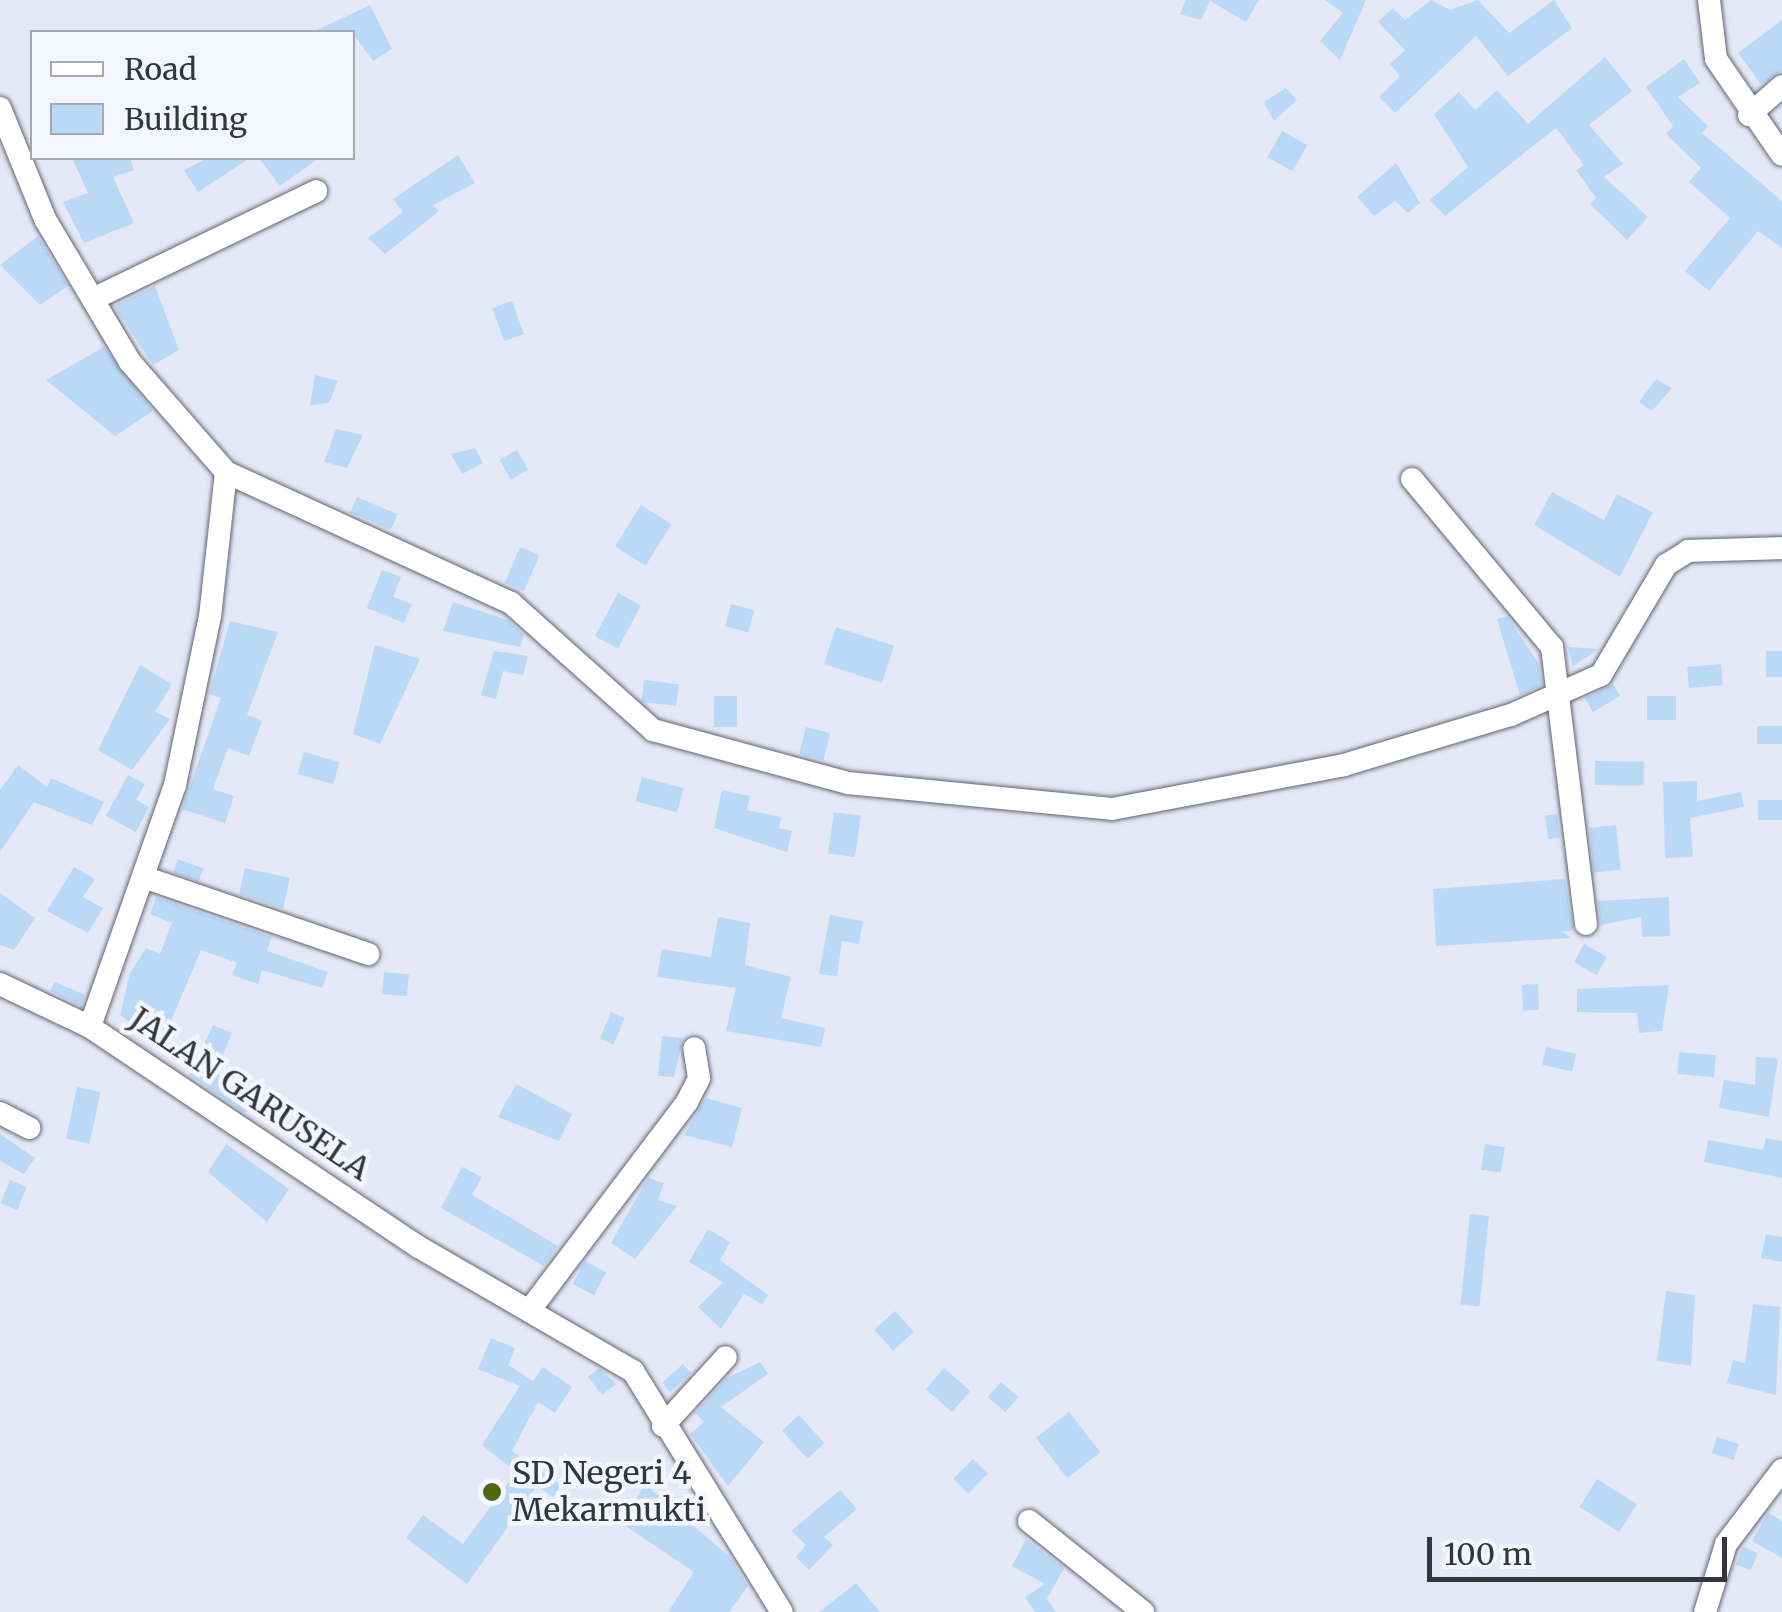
<!DOCTYPE html>
<html>
<head>
<meta charset="utf-8">
<style>
  body { margin:0 }
  #map { position:relative; width:1782px; height:1612px; overflow:hidden; background:#e5e8f7; font-family:Merriweather,serif }
  div>[style] { position:absolute }
  [style*='--x'] { left:calc(var(--x)*1px); top:calc(var(--y)*1px); width:calc(var(--w)*1px); rotate:calc(var(--a)*1deg) }
  .building>* { inset:0; background:#bad9f7; transform-origin:0 0 }
  .roads { filter:drop-shadow(0 0 2px #626470) drop-shadow(0 0 2px #626470) }
  .street>* { height:22px; margin:-11px; padding:0 11px; transform-origin:11px; border-radius:11px; background:#fff }
  .dots>* { width:28px; height:28px; translate:-50% -50%; box-sizing:border-box; border:5px solid #f4f5fe; border-radius:50% }
  span { translate:-50% -50%; white-space:nowrap; text-align:center; line-height:1.15; -webkit-text-stroke:9px #f4f5fe; paint-order:stroke }
  .street-label { font-size:32px; color:#35363b }
  .poi-label { font-size:32px; color:#35363b }
  .left { translate:0 -50%; text-align:left }
  .legend { position:absolute; left:30px; top:30px; width:325px; height:130px; box-sizing:border-box; background:#f4f5fe; border:2px solid #a8a9b0; margin:0; padding:12px 18px; list-style:none; font-size:30px; color:#35363b }
  .legend li { display:flex; align-items:center; gap:20px; height:50px }
  .legend b { width:50px; border:2px solid #a8a9b0 }
  .scale { position:absolute; left:1427px; top:1537px; width:300px; height:45px; box-sizing:border-box; border:5px solid #35363b; border-top:0; padding-left:12px; font-size:30px; line-height:35px; white-space:nowrap; color:#35363b; -webkit-text-stroke:8px #f4f5fe; paint-order:stroke }
</style>
</head>
<body>
<div id="map">
  <div class="building">
    <i style="clip-path:polygon(1186px 0,1259px 0,1246px 22px,1210px 1px,1201px 20px,1180px 14px)"></i>
    <i style="clip-path:polygon(1325px 0,1366px 0,1340px 60px,1320px 41px,1343px 13px)"></i>
    <i style="clip-path:polygon(1431px 0,1450px 10px,1478px 0,1509px 33px,1554px 0,1572px 28px,1508px 76px,1476px 36px,1395px 113px,1379px 97px,1400px 76px,1390px 64px,1405px 50px,1378px 22px,1393px 8px,1405px 20px)"></i>
    <i style="clip-path:polygon(370px 5px,392px 49px,373px 61px,352px 32px,313px 32px)"></i>
    <i style="clip-path:polygon(1782px 20px,1782px 71px,1761px 84px,1738px 53px)"></i>
    <i style="clip-path:polygon(1605px 57px,1632px 91px,1589px 125px,1623px 164px,1604px 177px,1648px 217px,1627px 240px,1590px 204px,1596px 198px,1576px 170px,1584px 165px,1556px 128px,1445px 216px,1430px 200px,1468px 167px,1434px 114px,1459px 92px,1475px 110px,1497px 90px,1528px 124px)"></i>
    <i style="clip-path:polygon(1684px 59px,1700px 83px,1678px 97px,1708px 126px,1702px 133px,1782px 201px,1782px 248px,1758px 231px,1709px 291px,1685px 271px,1730px 218px,1689px 182px,1701px 168px,1666px 134px,1673px 126px,1646px 87px)"></i>
    <i style="clip-path:polygon(1286px 88px,1297px 100px,1274px 121px,1264px 102px)"></i>
    <i style="left:1282px;top:131px;width:29px;height:30px;rotate:29deg"></i>
    <i style="clip-path:polygon(458px 155px,475px 183px,433px 205px,439px 211px,385px 254px,368px 238px,403px 212px,393px 199px)"></i>
    <i style="clip-path:polygon(72px 158px,130px 158px,134px 170px,113px 177px,134px 223px,84px 243px,63px 202px,88px 193px)"></i>
    <i style="clip-path:polygon(207px 158px,250px 158px,198px 192px,184px 170px)"></i>
    <i style="clip-path:polygon(259px 158px,319px 158px,280px 186px)"></i>
    <i style="clip-path:polygon(1396px 163px,1420px 203px,1408px 213px,1395px 201px,1374px 216px,1357px 197px)"></i>
    <i style="clip-path:polygon(38px 236px,68px 286px,40px 305px,0 265px)"></i>
    <i style="clip-path:polygon(155px 286px,179px 350px,153px 365px,114px 306px)"></i>
    <i style="left:512px;top:301px;width:35px;height:21px;rotate:70deg"></i>
    <i style="clip-path:polygon(104px 347px,153px 411px,115px 436px,46px 380px)"></i>
    <i style="clip-path:polygon(315px 375px,338px 381px,329px 403px,310px 405px)"></i>
    <i style="clip-path:polygon(1656px 379px,1672px 388px,1652px 411px,1639px 402px)"></i>
    <i style="clip-path:polygon(336px 429px,363px 435px,347px 468px,324px 462px)"></i>
    <i style="clip-path:polygon(475px 448px,483px 463px,462px 474px,451px 454px)"></i>
    <i style="left:517px;top:450px;width:23px;height:20px;rotate:61deg"></i>
    <i style="clip-path:polygon(1552px 492px,1604px 520px,1617px 494px,1653px 512px,1620px 577px,1534px 525px)"></i>
    <i style="left:357px;top:497px;width:44px;height:17px;rotate:23deg"></i>
    <i style="left:641px;top:505px;width:36px;height:49px;rotate:32deg"></i>
    <i style="left:520px;top:547px;width:21px;height:39px;rotate:23deg"></i>
    <i style="clip-path:polygon(382px 570px,401px 577px,393px 597px,412px 604px,404px 623px,367px 608px)"></i>
    <i style="left:618px;top:593px;width:26px;height:49px;rotate:28deg"></i>
    <i style="clip-path:polygon(453px 602px,508px 620px,524px 635px,520px 647px,443px 631px)"></i>
    <i style="left:731px;top:604px;width:24px;height:23px;rotate:15deg"></i>
    <i style="clip-path:polygon(1507px 616px,1539px 664px,1542px 685px,1520px 695px,1497px 619px)"></i>
    <i style="clip-path:polygon(230px 621px,278px 632px,247px 715px,262px 721px,249px 756px,228px 748px,213px 789px,234px 796px,225px 823px,182px 809px,221px 698px,209px 694px)"></i>
    <i style="left:836px;top:627px;width:61px;height:39px;rotate:18deg"></i>
    <i style="clip-path:polygon(375px 645px,420px 659px,380px 744px,353px 734px)"></i>
    <i style="clip-path:polygon(1568px 647px,1599px 649px,1573px 666px)"></i>
    <i style="clip-path:polygon(494px 651px,528px 656px,523px 675px,503px 671px,496px 699px,481px 695px)"></i>
    <i style="left:1766px;top:651px;width:16px;height:26px"></i>
    <i style="left:1721px;top:664px;width:21px;height:34px;rotate:85deg"></i>
    <i style="clip-path:polygon(140px 665px,172px 684px,155px 712px,170px 719px,132px 770px,98px 750px)"></i>
    <i style="left:644px;top:680px;width:35px;height:22px;rotate:7deg"></i>
    <i style="clip-path:polygon(1613px 684px,1620px 696px,1593px 712px,1585px 698px)"></i>
    <i style="left:714px;top:696px;width:23px;height:31px"></i>
    <i style="left:1647px;top:696px;width:29px;height:24px"></i>
    <i style="left:1757px;top:726px;width:25px;height:18px"></i>
    <i style="left:806px;top:727px;width:25px;height:28px;rotate:14deg"></i>
    <i style="left:304px;top:752px;width:37px;height:23px;rotate:16deg"></i>
    <i style="left:1595px;top:761px;width:49px;height:24px;rotate:1deg"></i>
    <i style="clip-path:polygon(18px 765px,47px 787px,51px 778px,104px 802px,92px 825px,34px 802px,0 852px,0 790px)"></i>
    <i style="clip-path:polygon(128px 775px,145px 784px,136px 800px,149px 807px,136px 832px,106px 816px)"></i>
    <i style="left:642px;top:777px;width:43px;height:25px;rotate:15deg"></i>
    <i style="clip-path:polygon(1697px 781px,1697px 801px,1741px 792px,1744px 807px,1690px 818px,1693px 857px,1665px 858px,1663px 782px)"></i>
    <i style="clip-path:polygon(722px 790px,750px 796px,747px 810px,781px 817px,779px 828px,792px 831px,787px 852px,714px 828px)"></i>
    <i style="left:1782px;top:800px;width:20px;height:24px;rotate:90deg"></i>
    <i style="left:834px;top:812px;width:27px;height:42px;rotate:8deg"></i>
    <i style="left:1557px;top:814px;width:24px;height:12px;rotate:83deg"></i>
    <i style="left:1616px;top:825px;width:45px;height:27px;rotate:84deg"></i>
    <i style="left:178px;top:859px;width:27px;height:14px;rotate:20deg"></i>
    <i style="clip-path:polygon(74px 867px,95px 879px,83px 897px,103px 908px,88px 933px,47px 911px)"></i>
    <i style="clip-path:polygon(245px 868px,290px 878px,283px 909px,239px 894px)"></i>
    <i style="clip-path:polygon(1565px 879px,1573px 930px,1562px 932px,1572px 938px,1436px 946px,1433px 889px)"></i>
    <i style="clip-path:polygon(0 893px,35px 918px,14px 950px,0 945px)"></i>
    <i style="clip-path:polygon(156px 897px,272px 937px,267px 951px,328px 972px,322px 988px,262px 970px,258px 984px,232px 975px,237px 963px,201px 950px,163px 1040px,146px 1034px,120px 1015px,130px 973px,146px 948px,160px 954px,172px 923px,150px 914px)"></i>
    <i style="clip-path:polygon(1669px 897px,1670px 936px,1642px 937px,1641px 917px,1601px 925px,1598px 901px)"></i>
    <i style="clip-path:polygon(830px 915px,863px 921px,859px 944px,842px 941px,837px 976px,819px 974px)"></i>
    <i style="clip-path:polygon(718px 917px,750px 923px,745px 965px,791px 977px,781px 1018px,825px 1028px,821px 1047px,726px 1031px,736px 988px,657px 977px,662px 949px,711px 957px)"></i>
    <i style="left:1584px;top:944px;width:26px;height:21px;rotate:29deg"></i>
    <i style="left:384px;top:972px;width:25px;height:22px;rotate:5deg"></i>
    <i style="clip-path:polygon(55px 982px,85px 995px,81px 1006px,50px 991px)"></i>
    <i style="left:1538px;top:984px;width:26px;height:16px;rotate:88deg"></i>
    <i style="clip-path:polygon(1669px 985px,1662px 1031px,1639px 1033px,1637px 1013px,1577px 1012px,1577px 989px)"></i>
    <i style="left:611px;top:1012px;width:15px;height:29px;rotate:23deg"></i>
    <i style="clip-path:polygon(213px 1025px,232px 1033px,215px 1073px,256px 1096px,245px 1113px,189px 1075px)"></i>
    <i style="clip-path:polygon(662px 1036px,683px 1038px,674px 1077px,658px 1076px)"></i>
    <i style="left:1546px;top:1047px;width:31px;height:18px;rotate:13deg"></i>
    <i style="left:1679px;top:1052px;width:37px;height:22px;rotate:5deg"></i>
    <i style="clip-path:polygon(1756px 1057px,1778px 1058px,1769px 1117px,1719px 1108px,1724px 1080px,1755px 1085px)"></i>
    <i style="clip-path:polygon(516px 1084px,572px 1114px,559px 1141px,498px 1117px)"></i>
    <i style="left:77px;top:1087px;width:24px;height:53px;rotate:12deg"></i>
    <i style="clip-path:polygon(706px 1098px,742px 1108px,732px 1147px,684px 1135px)"></i>
    <i style="clip-path:polygon(0 1134px,35px 1158px,24px 1174px,0 1161px)"></i>
    <i style="clip-path:polygon(1766px 1138px,1782px 1141px,1782px 1178px,1704px 1162px,1708px 1140px,1763px 1150px)"></i>
    <i style="clip-path:polygon(226px 1144px,289px 1189px,267px 1222px,208px 1172px)"></i>
    <i style="left:1485px;top:1144px;width:20px;height:26px;rotate:9deg"></i>
    <i style="clip-path:polygon(462px 1167px,482px 1177px,472px 1195px,558px 1246px,544px 1266px,441px 1208px)"></i>
    <i style="clip-path:polygon(648px 1178px,664px 1183px,658px 1200px,677px 1206px,635px 1259px,611px 1243px)"></i>
    <i style="left:10px;top:1180px;width:18px;height:25px;rotate:22deg"></i>
    <i style="left:1470px;top:1214px;width:19px;height:91px;rotate:6deg"></i>
    <i style="clip-path:polygon(708px 1229px,730px 1242px,720px 1260px,768px 1295px,762px 1304px,744px 1294px,721px 1329px,698px 1307px,723px 1282px,689px 1262px)"></i>
    <i style="clip-path:polygon(1766px 1234px,1782px 1237px,1782px 1262px,1761px 1258px)"></i>
    <i style="left:585px;top:1261px;width:24px;height:26px;rotate:28deg"></i>
    <i style="clip-path:polygon(1666px 1291px,1695px 1295px,1691px 1366px,1657px 1361px)"></i>
    <i style="clip-path:polygon(1753px 1304px,1780px 1307px,1776px 1395px,1727px 1383px,1733px 1360px,1745px 1363px)"></i>
    <i style="left:895px;top:1311px;width:28px;height:28px;rotate:48deg"></i>
    <i style="clip-path:polygon(491px 1338px,515px 1348px,508px 1365px,533px 1381px,543px 1367px,572px 1387px,555px 1413px,538px 1402px,512px 1451px,561px 1485px,553px 1497px,537px 1486px,467px 1584px,406px 1538px,423px 1515px,463px 1544px,516px 1472px,482px 1445px,520px 1386px,478px 1369px)"></i>
    <i style="clip-path:polygon(760px 1362px,768px 1374px,721px 1407px,764px 1442px,728px 1486px,690px 1434px,704px 1422px,695px 1413px,727px 1378px)"></i>
    <i style="left:683px;top:1364px;width:12px;height:28px;rotate:48deg"></i>
    <i style="clip-path:polygon(599px 1368px,616px 1384px,602px 1395px,588px 1377px)"></i>
    <i style="left:944px;top:1368px;width:35px;height:28px;rotate:41deg"></i>
    <i style="left:1001px;top:1382px;width:23px;height:20px;rotate:41deg"></i>
    <i style="left:1069px;top:1412px;width:51px;height:42px;rotate:52deg"></i>
    <i style="left:799px;top:1415px;width:38px;height:23px;rotate:48deg"></i>
    <i style="left:1717px;top:1437px;width:23px;height:17px;rotate:18deg"></i>
    <i style="left:973px;top:1459px;width:21px;height:28px;rotate:45deg"></i>
    <i style="left:1597px;top:1479px;width:47px;height:33px;rotate:32deg"></i>
    <i style="clip-path:polygon(645px 1484px,730px 1557px,748px 1586px,729px 1612px,668px 1612px,694px 1572px,621px 1523px)"></i>
    <i style="clip-path:polygon(840px 1490px,857px 1509px,824px 1537px,833px 1545px,809px 1570px,796px 1557px,806px 1545px,791px 1531px)"></i>
    <i style="clip-path:polygon(1768px 1513px,1782px 1521px,1782px 1558px,1752px 1541px)"></i>
    <i style="clip-path:polygon(1026px 1539px,1064px 1568px,1047px 1599px,1056px 1612px,1035px 1612px,1025px 1597px,1045px 1584px,1012px 1566px)"></i>
    <i style="left:1743px;top:1547px;width:16px;height:19px;rotate:22deg"></i>
    <i style="clip-path:polygon(856px 1583px,880px 1612px,819px 1612px)"></i>
  </div>
  <div class="roads">
    <div class="street">
      <i style="--x:1709;--y:0;--w:59;--a:83.2"></i>
      <i style="--x:1716;--y:59;--w:116;--a:55.5"></i>
      <i style="--x:0;--y:108;--w:120;--a:67.9"></i>
      <i style="--x:45;--y:219;--w:166;--a:59.3"></i>
      <i style="--x:130;--y:362;--w:146;--a:48.9"></i>
      <i style="--x:226;--y:472;--w:145;--a:96.3"></i>
      <i style="--x:210;--y:616;--w:173;--a:101.7"></i>
      <i style="--x:175;--y:785;--w:256;--a:109.4"></i>
      <i style="--x:1749;--y:115;--w:44;--a:-41.3"></i>
      <i style="--x:93;--y:299;--w:248;--a:-25.8"></i>
      <i style="--x:226;--y:472;--w:314;--a:24.7"></i>
      <i style="--x:511;--y:603;--w:191;--a:41.8"></i>
      <i style="--x:653;--y:730;--w:202;--a:15.2"></i>
      <i style="--x:848;--y:783;--w:265;--a:5.6"></i>
      <i style="--x:1112;--y:809;--w:236;--a:-10.7"></i>
      <i style="--x:1344;--y:765;--w:174;--a:-16.7"></i>
      <i style="--x:1511;--y:715;--w:98;--a:-24"></i>
      <i style="--x:1601;--y:675;--w:128;--a:-59.4"></i>
      <i style="--x:1666;--y:565;--w:26;--a:-32"></i>
      <i style="--x:1688;--y:551;--w:94;--a:-1.8"></i>
      <i style="--x:1412;--y:479;--w:219;--a:50.2"></i>
      <i style="--x:1552;--y:647;--w:279;--a:83"></i>
      <i style="--x:146;--y:878;--w:235;--a:18.9"></i>
      <i style="--x:0;--y:984;--w:100;--a:25.5"></i>
      <i style="--x:90;--y:1027;--w:394;--a:33.8"></i>
      <i style="--x:417;--y:1246;--w:250;--a:30.1"></i>
      <i style="--x:633;--y:1371;--w:283;--a:58.3"></i>
      <i style="--x:0;--y:1113;--w:33;--a:27"></i>
      <i style="--x:532;--y:1307;--w:257;--a:-52.9"></i>
      <i style="--x:687;--y:1102;--w:27;--a:-63"></i>
      <i style="--x:699;--y:1078;--w:30;--a:-99"></i>
      <i style="--x:663;--y:1426;--w:93;--a:-47.6"></i>
      <i style="--x:1029;--y:1521;--w:146;--a:38.6"></i>
      <i style="--x:1705;--y:1612;--w:71;--a:-72.8"></i>
      <i style="--x:1726;--y:1544;--w:93;--a:-52.9"></i>
    </div>
  </div>
  <div class="dots">
    <i style="left:492px;top:1492px;background:#526611"></i>
  </div>
  <div class="street-label">
    <span style="left:250px;top:1094px;rotate:34deg">JALAN GARUSELA</span>
  </div>
  <div class="poi-label">
    <span class="left" style="left:512px;top:1492px">SD Negeri 4<br>Mekarmukti</span>
  </div>
  <ul class="legend">
  <li><b style="height:12px;background:#fff"></b>Road</li>
  <li><b style="height:28px;background:#bad9f7"></b>Building</li>
  </ul>
  <div class="scale">100 m</div>
</div>
</body>
</html>
